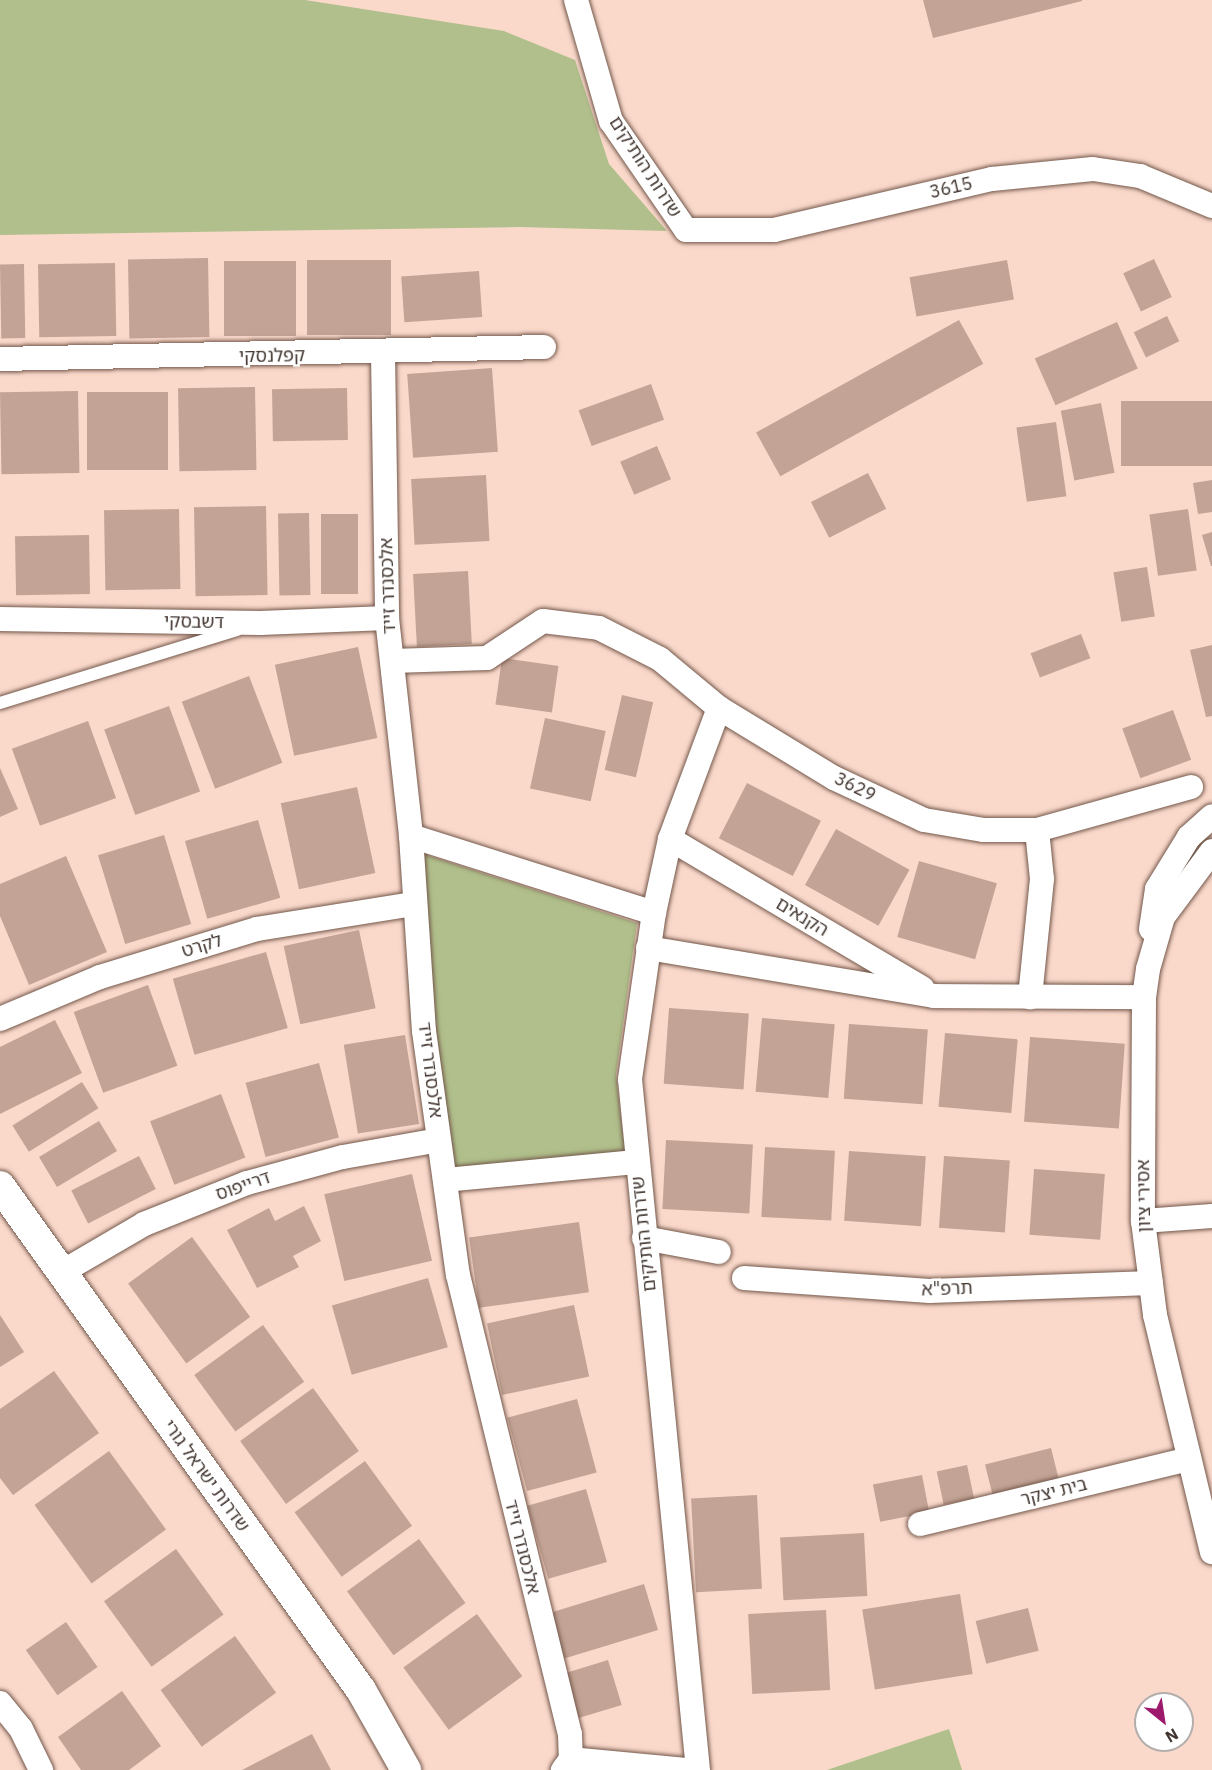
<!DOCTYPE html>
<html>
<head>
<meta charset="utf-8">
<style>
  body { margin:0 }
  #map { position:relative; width:1212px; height:1770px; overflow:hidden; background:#fad9cb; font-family:"IBM Plex Sans","Noto Sans Hebrew",sans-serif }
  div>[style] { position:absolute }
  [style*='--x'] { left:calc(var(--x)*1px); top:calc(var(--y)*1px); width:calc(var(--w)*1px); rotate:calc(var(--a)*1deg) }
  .green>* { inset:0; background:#b0bf8b }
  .building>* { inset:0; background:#c2a395; transform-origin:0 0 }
  .roads { filter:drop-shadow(0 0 2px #73584b) drop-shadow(0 0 2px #73584b) }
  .service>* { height:12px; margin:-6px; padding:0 6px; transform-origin:6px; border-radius:6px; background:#fff }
  .minor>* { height:24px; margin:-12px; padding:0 12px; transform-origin:12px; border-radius:12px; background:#fff }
  .tertiary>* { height:30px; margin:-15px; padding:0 15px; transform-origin:15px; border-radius:15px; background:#fff }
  span { translate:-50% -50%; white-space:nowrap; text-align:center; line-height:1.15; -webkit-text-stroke:5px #fff; paint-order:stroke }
  .street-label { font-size:18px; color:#41352f }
  .north { position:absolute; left:1134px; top:1692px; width:60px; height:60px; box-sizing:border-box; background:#fff; border:2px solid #b3aeac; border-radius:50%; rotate:150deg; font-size:16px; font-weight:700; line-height:24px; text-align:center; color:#41352f }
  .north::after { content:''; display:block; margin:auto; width:21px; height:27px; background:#9d196b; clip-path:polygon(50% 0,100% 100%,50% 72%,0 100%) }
</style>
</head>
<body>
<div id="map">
  <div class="green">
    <i style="clip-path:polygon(0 0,305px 0,504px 31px,575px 60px,609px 164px,667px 231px,519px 227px,0 235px)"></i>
    <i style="clip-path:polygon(417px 852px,637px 923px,616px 1075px,625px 1151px,451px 1175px,429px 1028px)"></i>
    <i style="clip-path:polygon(949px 1729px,962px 1770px,827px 1770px)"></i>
  </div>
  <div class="building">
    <i style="clip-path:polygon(923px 0,1082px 0,1082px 1px,933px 38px)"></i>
    <i style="left:208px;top:258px;width:79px;height:80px;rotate:89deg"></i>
    <i style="left:1154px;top:259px;width:42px;height:34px;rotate:65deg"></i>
    <i style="left:391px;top:260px;width:75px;height:84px;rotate:90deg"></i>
    <i style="left:1007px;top:260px;width:40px;height:99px;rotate:80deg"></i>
    <i style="left:296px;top:261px;width:75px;height:72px;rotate:90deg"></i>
    <i style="left:115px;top:263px;width:73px;height:77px;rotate:89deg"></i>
    <i style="left:24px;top:264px;width:74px;height:24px;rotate:89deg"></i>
    <i style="left:479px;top:271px;width:46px;height:78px;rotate:86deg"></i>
    <i style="left:1167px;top:316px;width:28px;height:37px;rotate:64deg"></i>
    <i style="left:959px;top:320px;width:50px;height:232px;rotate:61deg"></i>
    <i style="left:1117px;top:322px;width:51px;height:90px;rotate:66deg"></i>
    <i style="left:492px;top:368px;width:84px;height:85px;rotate:86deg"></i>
    <i style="left:651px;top:384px;width:38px;height:77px;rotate:70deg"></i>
    <i style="left:255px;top:387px;width:83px;height:77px;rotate:89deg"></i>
    <i style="left:347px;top:388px;width:52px;height:75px;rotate:89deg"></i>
    <i style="left:78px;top:391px;width:82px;height:78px;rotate:89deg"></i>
    <i style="left:168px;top:392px;width:78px;height:81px;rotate:90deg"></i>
    <i style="left:1212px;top:401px;width:65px;height:91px;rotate:90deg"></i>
    <i style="left:1101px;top:403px;width:71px;height:41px;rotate:79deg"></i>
    <i style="left:1056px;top:422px;width:75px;height:40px;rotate:82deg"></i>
    <i style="left:657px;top:446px;width:36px;height:40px;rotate:67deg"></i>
    <i style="left:868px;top:473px;width:40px;height:64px;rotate:63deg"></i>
    <i style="left:486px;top:475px;width:66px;height:75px;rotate:87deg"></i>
    <i style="clip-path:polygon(1212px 480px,1212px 512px,1198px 514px,1193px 483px)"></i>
    <i style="left:266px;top:506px;width:89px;height:72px;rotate:89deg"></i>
    <i style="left:179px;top:509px;width:80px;height:75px;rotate:89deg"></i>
    <i style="left:1188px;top:509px;width:62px;height:39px;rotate:82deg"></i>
    <i style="left:309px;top:513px;width:82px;height:31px;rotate:89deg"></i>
    <i style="left:321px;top:514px;width:37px;height:80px"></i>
    <i style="clip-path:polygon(1212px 532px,1212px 566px,1211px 566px,1202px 535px)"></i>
    <i style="left:89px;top:535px;width:59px;height:74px;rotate:89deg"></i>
    <i style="left:1147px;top:567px;width:50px;height:34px;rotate:81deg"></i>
    <i style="left:468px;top:571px;width:73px;height:55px;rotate:87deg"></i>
    <i style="left:1081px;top:634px;width:26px;height:54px;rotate:69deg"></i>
    <i style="clip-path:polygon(1212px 645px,1212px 716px,1206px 717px,1190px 650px)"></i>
    <i style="left:358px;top:647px;width:93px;height:85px;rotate:78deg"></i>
    <i style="left:502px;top:658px;width:57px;height:47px;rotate:8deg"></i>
    <i style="left:249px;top:676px;width:93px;height:72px;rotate:69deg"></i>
    <i style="left:622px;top:695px;width:32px;height:77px;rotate:13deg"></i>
    <i style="left:169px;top:706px;width:91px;height:69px;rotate:70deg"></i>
    <i style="left:1173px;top:710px;width:53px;height:54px;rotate:70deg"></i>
    <i style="left:545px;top:718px;width:62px;height:72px;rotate:12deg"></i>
    <i style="left:88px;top:721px;width:82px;height:81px;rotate:70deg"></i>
    <i style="clip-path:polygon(0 768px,18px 809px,0 817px)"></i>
    <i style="left:747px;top:783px;width:83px;height:62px;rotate:27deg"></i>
    <i style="left:357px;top:787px;width:88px;height:78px;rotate:78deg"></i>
    <i style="left:258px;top:820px;width:81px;height:76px;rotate:74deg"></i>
    <i style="left:836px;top:829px;width:84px;height:64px;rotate:29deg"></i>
    <i style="left:164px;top:835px;width:93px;height:69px;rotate:73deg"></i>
    <i style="clip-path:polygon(66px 856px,107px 952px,29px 985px,0 916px,0 884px)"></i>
    <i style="left:919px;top:861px;width:81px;height:79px;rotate:16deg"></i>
    <i style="left:359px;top:930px;width:80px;height:77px;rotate:78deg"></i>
    <i style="left:266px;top:952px;width:79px;height:97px;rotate:74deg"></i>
    <i style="left:148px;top:985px;width:86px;height:79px;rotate:70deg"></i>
    <i style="left:669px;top:1008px;width:80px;height:76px;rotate:4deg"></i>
    <i style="left:762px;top:1018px;width:73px;height:74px;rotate:5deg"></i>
    <i style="clip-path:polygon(55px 1020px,82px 1073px,0 1114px,0 1047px)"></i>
    <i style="left:849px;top:1024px;width:79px;height:75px;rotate:4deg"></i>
    <i style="left:945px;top:1033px;width:73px;height:74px;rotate:5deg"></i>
    <i style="left:405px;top:1035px;width:90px;height:62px;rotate:81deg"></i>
    <i style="left:1030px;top:1037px;width:95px;height:85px;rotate:4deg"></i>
    <i style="left:319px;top:1063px;width:77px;height:76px;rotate:75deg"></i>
    <i style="left:82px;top:1082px;width:31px;height:82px;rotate:58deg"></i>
    <i style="left:221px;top:1094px;width:68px;height:76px;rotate:69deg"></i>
    <i style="left:99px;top:1121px;width:35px;height:70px;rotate:59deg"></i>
    <i style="left:666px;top:1140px;width:87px;height:69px;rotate:3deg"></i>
    <i style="left:765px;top:1147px;width:70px;height:70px;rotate:3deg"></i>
    <i style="left:849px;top:1151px;width:77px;height:70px;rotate:4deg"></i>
    <i style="left:139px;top:1156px;width:37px;height:76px;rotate:63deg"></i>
    <i style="left:944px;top:1156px;width:66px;height:72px;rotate:4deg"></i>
    <i style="left:1034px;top:1169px;width:71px;height:66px;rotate:4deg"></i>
    <i style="left:412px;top:1174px;width:89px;height:90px;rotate:77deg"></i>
    <i style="clip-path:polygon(304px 1206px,321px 1241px,293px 1256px,299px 1267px,257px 1288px,227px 1230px,269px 1208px,275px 1221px)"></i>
    <i style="left:579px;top:1222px;width:71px;height:111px;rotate:82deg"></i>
    <i style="left:192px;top:1237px;width:99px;height:79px;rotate:54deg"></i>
    <i style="left:428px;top:1278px;width:72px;height:100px;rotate:74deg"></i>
    <i style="left:574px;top:1305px;width:73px;height:89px;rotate:78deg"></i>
    <i style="clip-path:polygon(0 1315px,24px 1352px,0 1367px)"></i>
    <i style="left:263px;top:1325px;width:70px;height:85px;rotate:54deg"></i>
    <i style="clip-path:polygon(54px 1371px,99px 1433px,13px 1495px,0 1478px,0 1409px)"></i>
    <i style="left:313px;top:1388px;width:78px;height:90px;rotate:54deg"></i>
    <i style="left:577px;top:1399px;width:76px;height:72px;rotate:75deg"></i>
    <i style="left:1051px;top:1448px;width:34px;height:68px;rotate:76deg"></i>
    <i style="left:109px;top:1451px;width:97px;height:92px;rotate:54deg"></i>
    <i style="left:365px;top:1461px;width:80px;height:87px;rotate:54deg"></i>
    <i style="left:967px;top:1465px;width:34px;height:31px;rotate:78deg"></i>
    <i style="left:922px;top:1475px;width:38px;height:50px;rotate:79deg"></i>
    <i style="left:586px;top:1489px;width:76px;height:61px;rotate:74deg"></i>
    <i style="left:757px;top:1495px;width:94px;height:66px;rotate:87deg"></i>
    <i style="left:864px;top:1533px;width:63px;height:84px;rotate:87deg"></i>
    <i style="left:419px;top:1539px;width:79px;height:89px;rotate:54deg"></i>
    <i style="left:176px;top:1549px;width:81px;height:89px;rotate:54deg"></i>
    <i style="left:644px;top:1584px;width:48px;height:98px;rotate:73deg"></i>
    <i style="left:960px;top:1594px;width:81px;height:99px;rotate:81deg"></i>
    <i style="left:1028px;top:1608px;width:44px;height:54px;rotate:76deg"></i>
    <i style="left:826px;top:1610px;width:80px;height:78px;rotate:87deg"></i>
    <i style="left:477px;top:1614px;width:77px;height:91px;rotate:54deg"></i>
    <i style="left:66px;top:1622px;width:55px;height:49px;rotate:55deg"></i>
    <i style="left:235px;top:1636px;width:70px;height:92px;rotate:54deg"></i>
    <i style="left:608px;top:1660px;width:47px;height:45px;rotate:73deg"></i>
    <i style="clip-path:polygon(122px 1691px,161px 1746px,129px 1770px,81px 1770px,58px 1737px)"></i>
    <i style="clip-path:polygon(312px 1734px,331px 1770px,242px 1770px)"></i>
  </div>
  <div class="roads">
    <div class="service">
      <i style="--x:0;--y:703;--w:248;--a:-17.1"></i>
    </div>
    <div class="minor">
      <i style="--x:576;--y:0;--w:126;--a:73.9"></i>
      <i style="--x:611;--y:121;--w:132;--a:55.5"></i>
      <i style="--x:686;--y:230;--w:88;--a:0"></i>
      <i style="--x:774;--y:230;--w:224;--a:-13.2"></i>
      <i style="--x:992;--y:179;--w:101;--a:-5.7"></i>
      <i style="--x:1093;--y:169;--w:48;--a:8.5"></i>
      <i style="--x:1140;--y:176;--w:78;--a:22.6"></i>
      <i style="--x:383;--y:354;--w:264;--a:89.1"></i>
      <i style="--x:387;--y:618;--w:219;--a:83.7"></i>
      <i style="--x:411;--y:836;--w:195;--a:86.2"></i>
      <i style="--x:424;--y:1031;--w:246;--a:82.1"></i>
      <i style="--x:458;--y:1275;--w:472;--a:76.3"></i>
      <i style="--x:570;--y:1734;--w:25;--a:88"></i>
      <i style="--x:571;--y:1759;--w:14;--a:126"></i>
      <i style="--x:0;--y:359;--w:544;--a:-1.26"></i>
      <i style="--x:0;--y:619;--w:260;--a:0.9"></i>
      <i style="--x:260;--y:623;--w:127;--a:-2.3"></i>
      <i style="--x:392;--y:661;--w:95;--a:-1.8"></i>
      <i style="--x:487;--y:658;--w:67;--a:-33.5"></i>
      <i style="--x:543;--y:621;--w:56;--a:7.1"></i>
      <i style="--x:599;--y:628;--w:68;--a:26.9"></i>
      <i style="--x:660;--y:659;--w:77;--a:39.7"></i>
      <i style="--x:719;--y:708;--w:135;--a:31.3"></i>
      <i style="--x:834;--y:778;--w:99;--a:25"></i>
      <i style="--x:924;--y:820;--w:61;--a:9.5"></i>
      <i style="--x:984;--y:830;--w:53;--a:0"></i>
      <i style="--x:1037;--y:830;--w:49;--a:84.2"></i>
      <i style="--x:1042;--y:879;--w:119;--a:95.8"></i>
      <i style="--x:1037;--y:830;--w:160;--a:-15.6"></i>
      <i style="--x:411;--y:836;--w:255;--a:17.6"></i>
      <i style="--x:670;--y:839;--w:293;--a:30.6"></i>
      <i style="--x:1212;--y:851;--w:82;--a:126.6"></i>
      <i style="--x:1163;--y:917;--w:54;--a:106.1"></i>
      <i style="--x:1148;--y:969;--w:28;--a:98"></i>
      <i style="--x:1144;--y:997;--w:224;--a:90.3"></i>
      <i style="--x:1143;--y:1221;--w:95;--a:82.7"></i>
      <i style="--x:1155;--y:1315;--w:244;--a:76.5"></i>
      <i style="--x:1151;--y:929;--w:40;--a:-81.5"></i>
      <i style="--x:1157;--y:889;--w:61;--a:-58.4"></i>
      <i style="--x:1189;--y:837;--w:31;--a:-42"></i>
      <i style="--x:648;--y:948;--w:290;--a:9.5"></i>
      <i style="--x:934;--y:996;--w:210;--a:0.3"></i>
      <i style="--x:0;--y:1019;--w:108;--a:-22.8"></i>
      <i style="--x:100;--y:977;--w:164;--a:-17"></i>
      <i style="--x:257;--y:929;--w:158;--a:-9.1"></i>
      <i style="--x:445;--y:1180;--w:193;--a:-5.4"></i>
      <i style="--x:1143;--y:1221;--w:69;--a:-4.1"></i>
      <i style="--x:644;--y:1238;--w:76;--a:10.6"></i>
      <i style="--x:62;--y:1272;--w:95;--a:-30.3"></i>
      <i style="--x:144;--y:1224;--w:111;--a:-21.7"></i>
      <i style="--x:247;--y:1183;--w:99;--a:-15.2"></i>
      <i style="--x:343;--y:1157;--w:97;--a:-10"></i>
      <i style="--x:744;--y:1278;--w:186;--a:4"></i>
      <i style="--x:930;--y:1291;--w:221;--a:-2.1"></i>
      <i style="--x:920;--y:1524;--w:277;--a:-13.6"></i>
      <i style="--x:0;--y:1703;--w:33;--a:51"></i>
      <i style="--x:21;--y:1729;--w:46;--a:64"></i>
      <i style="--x:571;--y:1759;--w:117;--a:5.4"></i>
      <i style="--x:698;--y:1770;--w:694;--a:-95.62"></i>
      <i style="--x:630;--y:1079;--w:168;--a:-81.8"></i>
      <i style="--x:654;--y:913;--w:76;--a:-77.8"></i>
      <i style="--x:670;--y:839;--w:140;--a:-69.5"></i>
    </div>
    <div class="tertiary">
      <i style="--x:0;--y:1186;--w:620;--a:54.39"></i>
      <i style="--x:361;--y:1690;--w:92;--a:60.6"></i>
    </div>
  </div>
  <div class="street-label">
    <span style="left:645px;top:167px;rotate:57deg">שדרות הותיקים</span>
    <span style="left:951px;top:188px;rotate:-13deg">3615</span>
    <span style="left:272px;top:356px;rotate:-1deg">קפלנסקי</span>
    <span style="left:388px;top:586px;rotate:-92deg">אלכסנדר זייד</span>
    <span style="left:194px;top:622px;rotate:1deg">דשבסקי</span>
    <span style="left:855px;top:787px;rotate:26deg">3629</span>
    <span style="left:802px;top:917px;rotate:31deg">הקנאים</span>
    <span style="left:202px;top:946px;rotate:-17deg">לקרט</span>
    <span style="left:430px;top:1070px;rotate:83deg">אלכסנדר זייד</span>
    <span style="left:243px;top:1186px;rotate:-19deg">דרייפוס</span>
    <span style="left:1144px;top:1196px;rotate:-91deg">אסירי ציון</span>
    <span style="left:644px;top:1234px;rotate:-96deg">שדרות הותיקים</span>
    <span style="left:947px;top:1289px;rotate:-2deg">תרפ"א</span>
    <span style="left:206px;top:1476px;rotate:54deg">שדרות ישראל גורי</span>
    <span style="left:1054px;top:1492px;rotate:-14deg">בית יצקר</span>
    <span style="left:522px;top:1547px;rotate:76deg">אלכסנדר זייד</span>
  </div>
  <div class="north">N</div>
</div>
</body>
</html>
